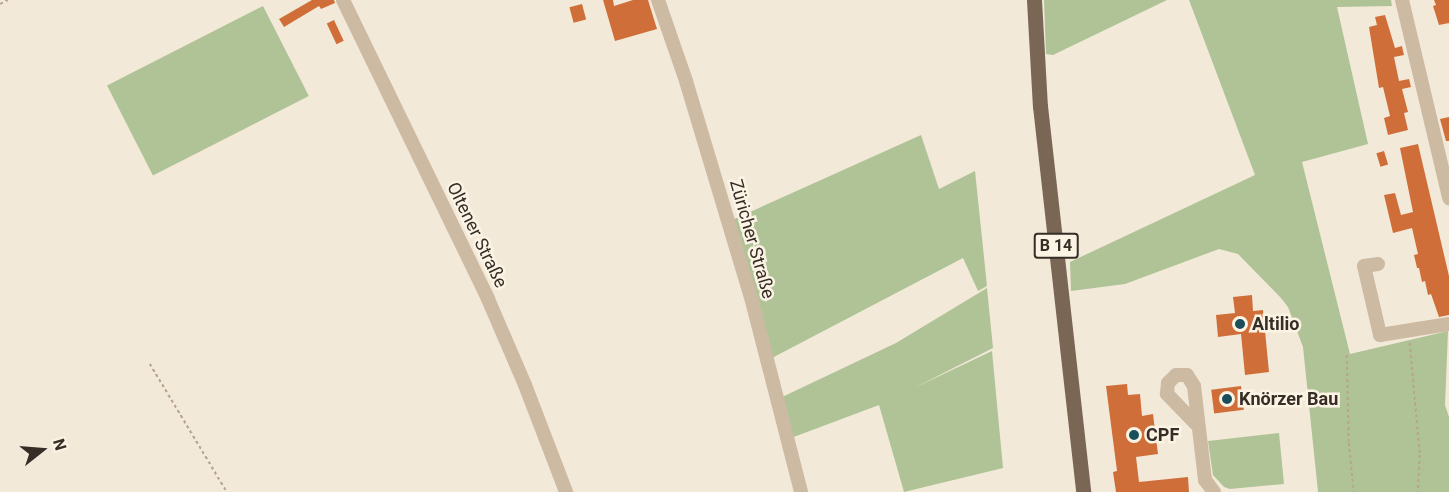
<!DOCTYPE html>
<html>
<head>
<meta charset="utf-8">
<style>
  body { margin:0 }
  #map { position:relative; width:1449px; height:492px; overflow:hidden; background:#f3e9d8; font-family:Roboto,sans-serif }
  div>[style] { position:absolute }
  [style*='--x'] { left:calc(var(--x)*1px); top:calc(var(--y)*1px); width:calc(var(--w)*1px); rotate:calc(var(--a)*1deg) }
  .green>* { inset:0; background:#afc397; transform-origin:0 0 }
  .building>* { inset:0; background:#d06e39; transform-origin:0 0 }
  .path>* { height:1.5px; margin-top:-0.75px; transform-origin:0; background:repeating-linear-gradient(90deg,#b8a48d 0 3px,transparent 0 6px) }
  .minor>* { height:14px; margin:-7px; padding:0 7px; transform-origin:7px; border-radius:7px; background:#ccbaa3 }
  .major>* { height:15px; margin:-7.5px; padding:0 7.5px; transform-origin:7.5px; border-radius:7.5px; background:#7a6655 }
  .dots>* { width:16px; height:16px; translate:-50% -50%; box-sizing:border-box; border:3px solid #fbf3e4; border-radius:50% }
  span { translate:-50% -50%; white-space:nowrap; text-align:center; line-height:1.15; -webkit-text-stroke:5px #fbf3e4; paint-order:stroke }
  .shield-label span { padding:2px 4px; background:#fbf3e4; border:2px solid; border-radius:4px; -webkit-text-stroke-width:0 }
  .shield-label { font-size:16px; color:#362d26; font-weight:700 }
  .street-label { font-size:18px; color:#362d26 }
  .poi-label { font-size:18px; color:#362d26; font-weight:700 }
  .left { translate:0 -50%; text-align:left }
  .north { position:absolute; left:12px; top:420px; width:60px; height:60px; -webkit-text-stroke:4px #fbf3e4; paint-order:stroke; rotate:73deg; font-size:16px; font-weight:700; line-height:24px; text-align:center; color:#362d26 }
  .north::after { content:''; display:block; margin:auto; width:21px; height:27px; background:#362d26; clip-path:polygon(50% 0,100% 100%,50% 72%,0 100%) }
</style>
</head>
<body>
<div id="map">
  <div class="green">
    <i style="clip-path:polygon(1044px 0,1167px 0,1053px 55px,1046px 54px)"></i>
    <i style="clip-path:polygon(1189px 0,1391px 0,1392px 6px,1337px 7px,1368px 144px,1302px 162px,1350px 354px,1448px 331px,1445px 405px,1449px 417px,1449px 492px,1318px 492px,1303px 347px,1288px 307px,1281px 298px,1238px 254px,1219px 249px,1125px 284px,1071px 291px,1070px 262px,1255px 175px)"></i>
    <i style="left:263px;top:6px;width:101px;height:175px;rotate:63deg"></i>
    <i style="clip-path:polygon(921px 135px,939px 189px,975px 171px,987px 286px,978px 291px,963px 258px,770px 359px,730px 221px)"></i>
    <i style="clip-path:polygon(987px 288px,993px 348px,914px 388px,992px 351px,1003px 468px,904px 492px,879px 405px,791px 438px,780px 398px,896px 343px)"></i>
    <i style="clip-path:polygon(1279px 433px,1284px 484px,1230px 489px,1224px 487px,1213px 475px,1208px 441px)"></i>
  </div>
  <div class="building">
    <i style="clip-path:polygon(312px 0,334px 0,335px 3px,321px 9px,319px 6px,284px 27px,279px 19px)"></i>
    <i style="clip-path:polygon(603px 0,613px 0,614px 6px,633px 0,648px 0,657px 29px,615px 41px)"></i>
    <i style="clip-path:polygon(1434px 0,1449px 0,1449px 23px,1439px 25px,1433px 6px,1436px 5px)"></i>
    <i style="left:582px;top:4px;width:16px;height:13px;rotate:75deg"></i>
    <i style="clip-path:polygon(1385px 15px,1395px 48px,1402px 46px,1403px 51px,1404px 55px,1394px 57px,1399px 81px,1409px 79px,1411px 87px,1402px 89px,1408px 112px,1404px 113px,1408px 130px,1388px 135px,1384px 118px,1390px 116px,1383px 87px,1379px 88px,1369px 27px,1377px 25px,1375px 17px)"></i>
    <i style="left:334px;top:20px;width:23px;height:8px;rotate:65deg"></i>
    <i style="clip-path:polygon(1449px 117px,1449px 141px,1446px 141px,1440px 119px)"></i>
    <i style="clip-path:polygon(1418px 144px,1449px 276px,1449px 315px,1439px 317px,1431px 294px,1428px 295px,1425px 281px,1422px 282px,1419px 268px,1417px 268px,1414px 255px,1418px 254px,1412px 228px,1393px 233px,1384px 195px,1395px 193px,1401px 215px,1413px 212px,1400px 148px)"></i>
    <i style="left:1384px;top:151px;width:14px;height:8px;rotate:73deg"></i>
    <i style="clip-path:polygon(1252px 295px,1253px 311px,1263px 310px,1269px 372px,1245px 375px,1241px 334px,1218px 337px,1216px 315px,1235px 313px,1233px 297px)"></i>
    <i style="clip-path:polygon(1127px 384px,1128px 395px,1140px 394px,1142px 416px,1153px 414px,1158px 454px,1136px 457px,1139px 482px,1188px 477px,1189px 492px,1116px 492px,1113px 472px,1117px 471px,1106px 386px)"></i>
    <i style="left:1241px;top:386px;width:24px;height:30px;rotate:83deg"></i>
  </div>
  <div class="path">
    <i style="--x:0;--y:4;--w:9;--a:-27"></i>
    <i style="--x:1410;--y:343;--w:112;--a:84.9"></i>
    <i style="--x:1420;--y:455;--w:37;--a:93"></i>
    <i style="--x:1347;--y:355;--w:88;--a:88.7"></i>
    <i style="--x:1349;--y:443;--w:49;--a:84.2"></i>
    <i style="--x:150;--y:364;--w:149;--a:59"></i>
  </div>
  <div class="minor">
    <i style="--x:343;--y:0;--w:332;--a:64.1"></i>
    <i style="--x:488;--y:299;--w:94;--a:66.7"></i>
    <i style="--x:525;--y:385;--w:115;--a:69"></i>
    <i style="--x:658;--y:0;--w:86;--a:70.9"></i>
    <i style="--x:686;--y:81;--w:230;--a:73.3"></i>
    <i style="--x:752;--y:301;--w:197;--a:75.6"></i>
    <i style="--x:1402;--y:0;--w:204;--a:76.6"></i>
    <i style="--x:1378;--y:264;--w:14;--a:172"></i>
    <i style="--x:1364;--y:266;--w:71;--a:76.9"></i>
    <i style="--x:1380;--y:335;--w:70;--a:-9.1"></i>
    <i style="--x:1198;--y:426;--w:45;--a:-134.1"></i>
    <i style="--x:1167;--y:394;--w:11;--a:-85"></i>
    <i style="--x:1168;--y:383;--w:11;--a:-45"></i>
    <i style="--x:1176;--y:375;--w:11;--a:0"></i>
    <i style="--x:1187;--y:375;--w:13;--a:58"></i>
    <i style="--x:1194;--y:386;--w:95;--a:83.3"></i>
    <i style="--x:1205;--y:480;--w:15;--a:53"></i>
  </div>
  <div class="major">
    <i style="--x:1034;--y:0;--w:106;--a:86.8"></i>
    <i style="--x:1040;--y:106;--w:388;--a:83.6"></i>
  </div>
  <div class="dots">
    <i style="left:1240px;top:324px;background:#184f5b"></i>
    <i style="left:1227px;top:399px;background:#184f5b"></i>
    <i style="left:1134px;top:435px;background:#184f5b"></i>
  </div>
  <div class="shield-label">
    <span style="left:1056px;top:246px">B 14</span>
  </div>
  <div class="street-label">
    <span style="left:477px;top:235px;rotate:64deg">Oltener Straße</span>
    <span style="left:752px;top:239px;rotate:74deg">Züricher Straße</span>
  </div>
  <div class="poi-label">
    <span class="left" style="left:1252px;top:324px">Altilio</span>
    <span class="left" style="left:1239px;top:399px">Knörzer Bau</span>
    <span class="left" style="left:1146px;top:435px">CPF</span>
  </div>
  <div class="north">N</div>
</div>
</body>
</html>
